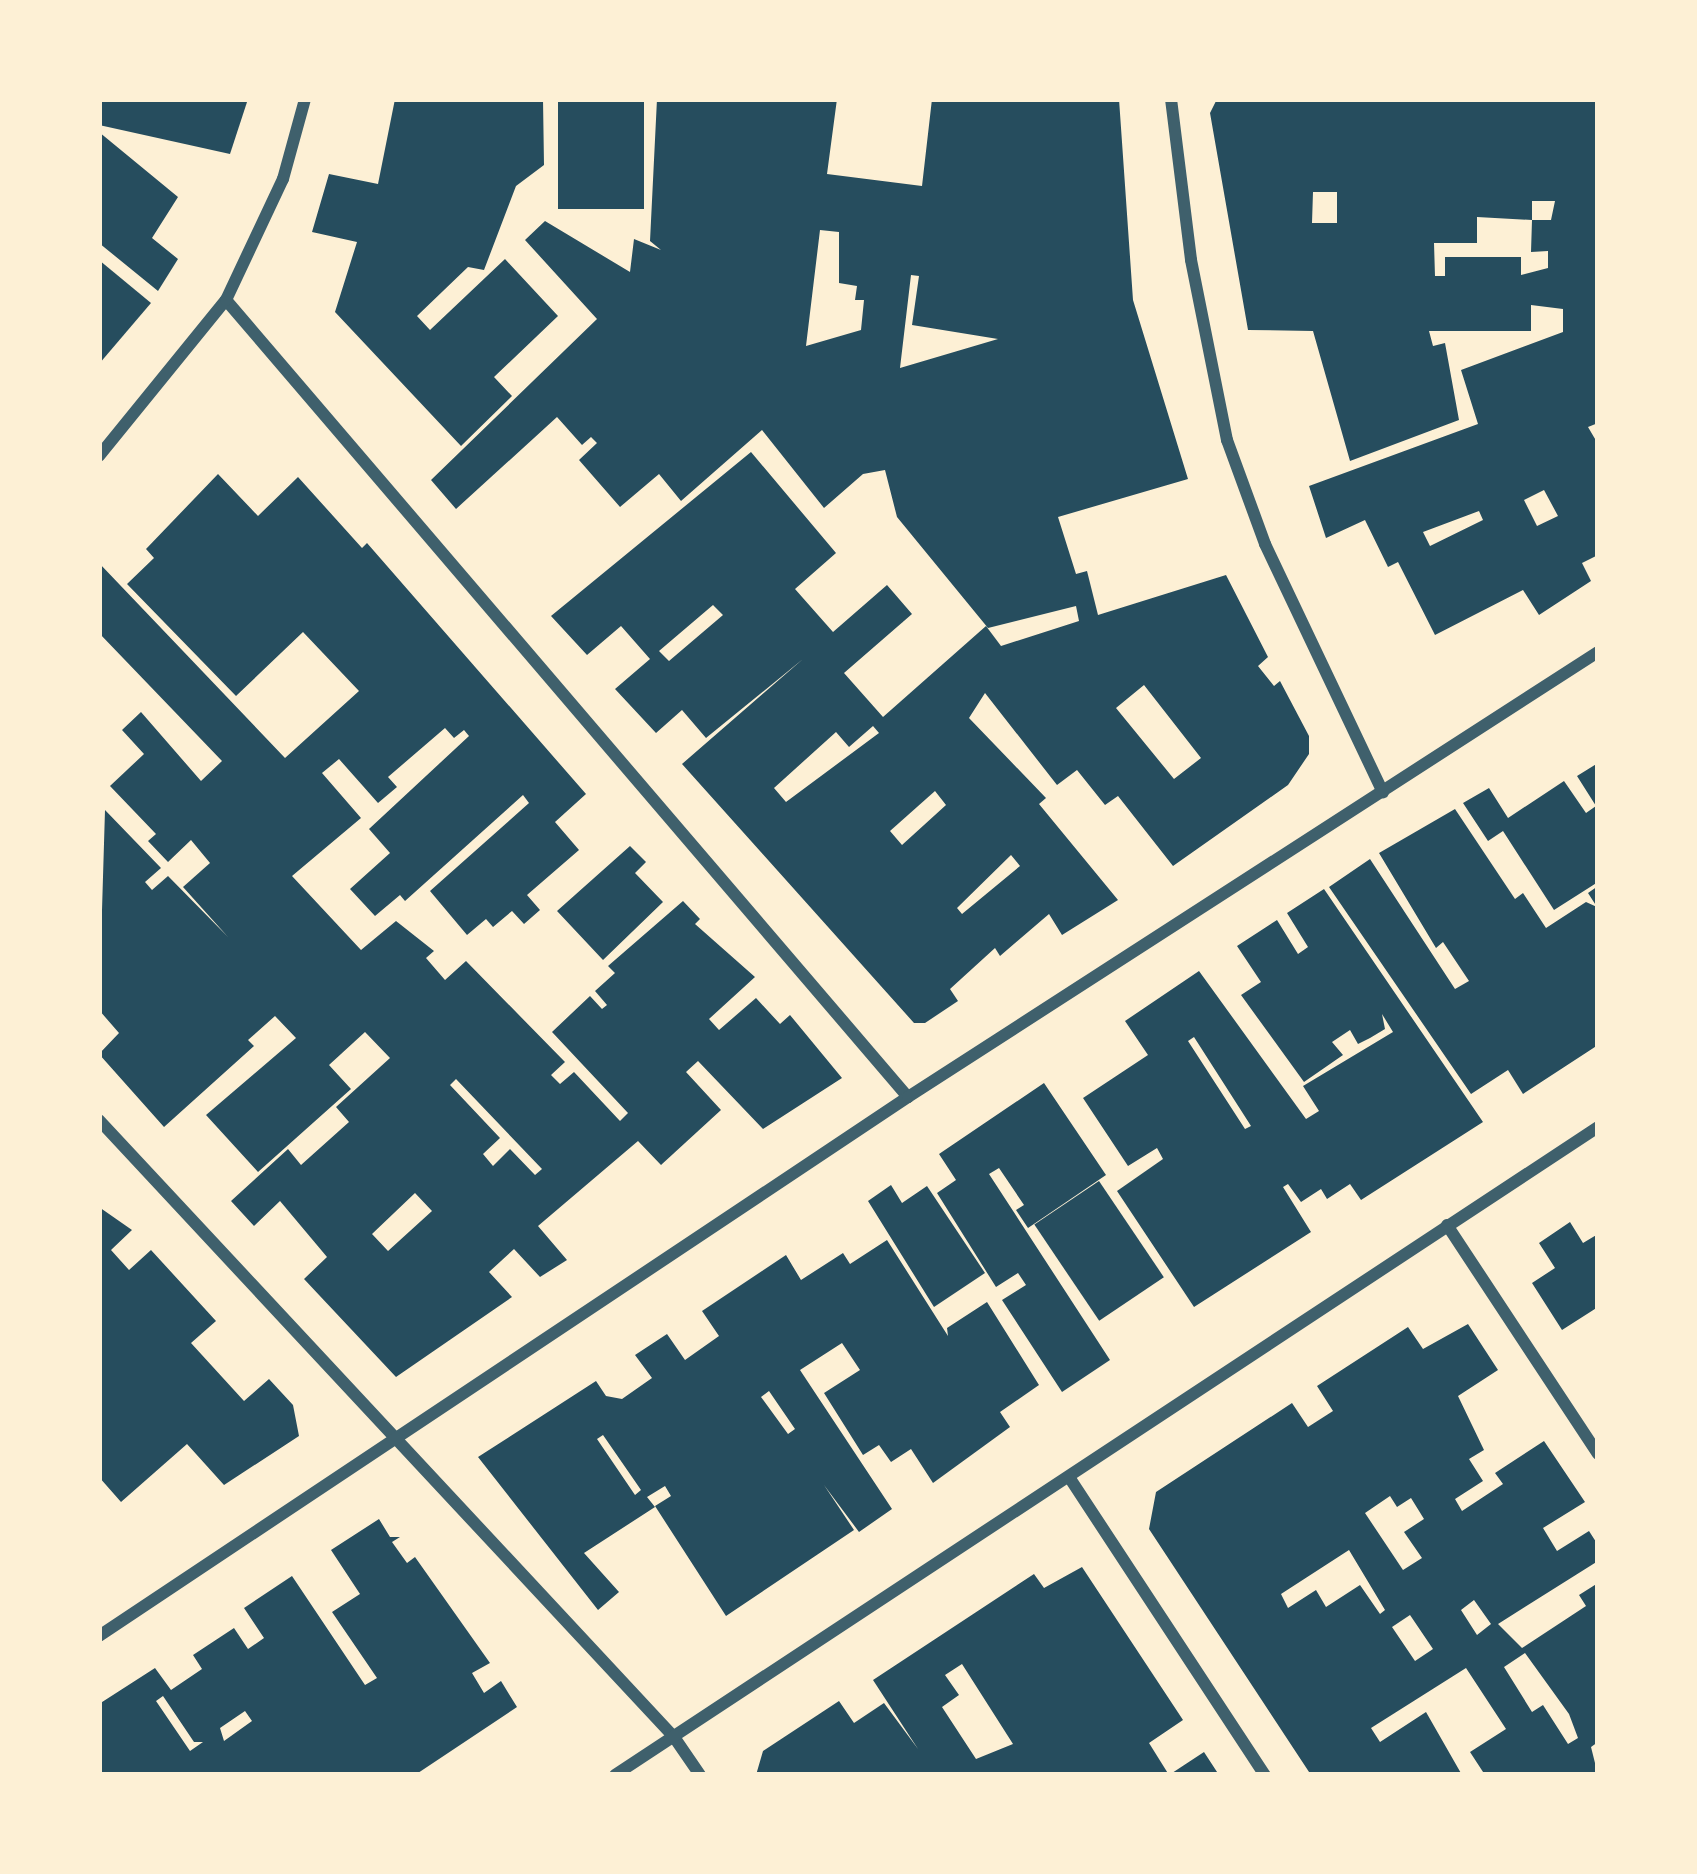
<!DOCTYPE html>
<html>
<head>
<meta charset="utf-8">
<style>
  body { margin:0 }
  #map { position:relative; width:1697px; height:1874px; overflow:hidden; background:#fdf0d5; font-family:Figtree,sans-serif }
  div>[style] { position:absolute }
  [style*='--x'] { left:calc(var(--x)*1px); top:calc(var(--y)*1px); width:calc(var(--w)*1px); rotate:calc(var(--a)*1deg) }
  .building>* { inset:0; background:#264d5e; transform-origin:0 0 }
  .minor>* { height:12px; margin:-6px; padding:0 6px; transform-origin:6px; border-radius:6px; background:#3f606c }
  span { translate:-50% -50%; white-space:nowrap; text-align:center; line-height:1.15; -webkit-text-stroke:12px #fdf0d5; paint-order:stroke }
  .frame { position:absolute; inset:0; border:102px solid #fdf0d5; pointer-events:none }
</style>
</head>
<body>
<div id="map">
  <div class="building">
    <i style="clip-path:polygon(99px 99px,248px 99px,230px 154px,99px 125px)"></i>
    <i style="clip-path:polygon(395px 99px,543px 99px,544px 165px,516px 186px,484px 270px,468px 267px,417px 316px,430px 330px,505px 259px,558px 316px,494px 377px,512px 396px,461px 446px,335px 312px,357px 242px,312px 232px,329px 174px,378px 184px)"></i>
    <i style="left:558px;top:99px;width:86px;height:110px"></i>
    <i style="clip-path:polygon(evenodd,657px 99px,837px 99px,827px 174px,922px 186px,932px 99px,1119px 99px,1133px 300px,1188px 479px,1058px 517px,1076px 574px,1087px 571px,1098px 615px,1226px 575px,1268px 657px,1258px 666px,1274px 686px,1280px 681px,1309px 736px,1309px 754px,1288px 785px,1173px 866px,1118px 796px,1105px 805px,1077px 770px,1057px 785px,985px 693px,969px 718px,1046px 798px,1039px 804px,1118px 900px,1062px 935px,1049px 914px,1000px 956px,995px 948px,950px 989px,958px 1001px,925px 1023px,914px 1023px,682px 764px,803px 659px,706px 738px,682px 710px,656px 733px,615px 689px,650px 659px,621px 626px,587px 655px,551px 616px,751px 452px,836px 553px,795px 589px,833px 632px,887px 585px,912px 614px,844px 673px,883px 717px,986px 626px,1001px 646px,1079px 621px,1076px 606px,988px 628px,897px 517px,885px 470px,863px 474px,824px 508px,762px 430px,681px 501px,659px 474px,620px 507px,579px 460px,597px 443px,591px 437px,582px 445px,557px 417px,456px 509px,431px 480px,597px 319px,525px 240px,545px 221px,630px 272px,634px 239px,661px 250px,650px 241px,657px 99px,820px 230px,839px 232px,839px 283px,857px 286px,855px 300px,864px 300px,861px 330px,806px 346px,820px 230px,657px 99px,911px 275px,919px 276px,912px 325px,998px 339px,900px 368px,911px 275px,657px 99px,713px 605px,723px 615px,669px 661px,659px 651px,713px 605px,657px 99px,1144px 685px,1201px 758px,1174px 779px,1116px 708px,1144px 685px,657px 99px,873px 726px,879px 733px,786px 802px,774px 788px,836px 732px,849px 747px,873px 726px,657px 99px,935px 791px,946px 805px,902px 845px,890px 831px,935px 791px,657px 99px,1011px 855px,1020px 866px,962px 914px,957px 908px,1011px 855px)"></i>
    <i style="clip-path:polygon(evenodd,1217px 99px,1598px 99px,1598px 423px,1588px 427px,1598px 444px,1598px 555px,1582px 563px,1591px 581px,1539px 615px,1523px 590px,1435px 635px,1398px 562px,1388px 567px,1365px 520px,1326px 538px,1309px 486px,1478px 424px,1461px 370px,1563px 332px,1563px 309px,1531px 305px,1531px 331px,1429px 331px,1433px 346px,1445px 343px,1459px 420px,1350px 461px,1313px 331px,1248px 330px,1210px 113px,1217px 99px,1313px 192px,1337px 192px,1337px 223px,1312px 223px,1313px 192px,1217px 99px,1532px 201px,1555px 201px,1551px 220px,1532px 220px,1531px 252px,1548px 251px,1548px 268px,1521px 275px,1521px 257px,1445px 257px,1445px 276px,1435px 276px,1434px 243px,1477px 243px,1477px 217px,1532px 220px,1532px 201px,1217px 99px,1544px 490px,1558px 516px,1537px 526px,1524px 500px,1544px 490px,1217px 99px,1479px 511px,1483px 520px,1430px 546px,1423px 532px,1479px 511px)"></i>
    <i style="clip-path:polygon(99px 132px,178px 197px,152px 238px,178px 259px,158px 291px,99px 243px)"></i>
    <i style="clip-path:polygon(99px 260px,151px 303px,99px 364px)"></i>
    <i style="clip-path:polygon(evenodd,218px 474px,258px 516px,298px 477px,362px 548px,367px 543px,586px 794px,555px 822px,579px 850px,527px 895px,540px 910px,524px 924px,512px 911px,493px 927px,486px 919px,467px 935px,430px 891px,529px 803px,523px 795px,405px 901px,400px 895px,375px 916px,350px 889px,390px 853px,369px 829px,469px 736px,464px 730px,454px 738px,445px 728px,388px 777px,397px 787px,378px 803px,339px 759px,322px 773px,361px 818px,292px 876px,361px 950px,396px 921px,434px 951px,426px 958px,445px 980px,466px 961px,565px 1062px,551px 1075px,560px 1084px,574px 1072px,620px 1121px,628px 1113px,552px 1032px,590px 996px,602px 1009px,607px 1005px,595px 991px,615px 973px,608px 966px,683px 901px,700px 919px,695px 924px,755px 977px,709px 1019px,719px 1030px,756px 998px,780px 1024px,790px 1015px,842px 1078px,763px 1129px,698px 1061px,686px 1072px,721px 1110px,661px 1165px,638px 1141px,538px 1226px,567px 1260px,540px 1277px,514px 1249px,489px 1272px,512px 1297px,396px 1377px,304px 1279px,327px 1257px,280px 1201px,254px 1226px,231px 1201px,288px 1149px,301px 1165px,349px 1122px,336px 1107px,390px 1058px,365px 1032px,329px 1065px,351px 1089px,258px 1172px,206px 1115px,296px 1038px,275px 1016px,248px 1040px,254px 1046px,164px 1127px,99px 1054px,119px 1033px,99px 1010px,105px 810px,161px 868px,145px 882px,152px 890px,168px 876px,228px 937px,183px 887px,210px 863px,191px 840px,168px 862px,148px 841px,156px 834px,110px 786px,144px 754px,122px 730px,141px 712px,201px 781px,222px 761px,99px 633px,99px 563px,285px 758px,359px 691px,303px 632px,236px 696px,127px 584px,154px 558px,146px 549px,218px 474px,456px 1079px,542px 1169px,535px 1175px,510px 1149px,493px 1166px,483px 1154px,500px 1138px,450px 1085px,456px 1079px,218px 474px,415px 1193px,432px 1211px,388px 1251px,372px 1234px,415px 1193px)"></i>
    <i style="clip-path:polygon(1598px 763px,1598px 882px,1554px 910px,1503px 831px,1488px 841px,1463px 803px,1489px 788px,1508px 818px,1564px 781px,1586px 813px,1596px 806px,1577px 776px)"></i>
    <i style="clip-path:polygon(1455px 809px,1515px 899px,1523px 893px,1546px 928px,1586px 902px,1597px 907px,1588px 893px,1598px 886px,1598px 1045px,1523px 1094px,1508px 1070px,1471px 1094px,1329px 887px,1370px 859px,1455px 989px,1469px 981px,1443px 942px,1436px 948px,1379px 853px)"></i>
    <i style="clip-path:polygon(630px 846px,646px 862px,635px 873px,663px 902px,603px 960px,557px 911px)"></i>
    <i style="clip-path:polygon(evenodd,1324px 889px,1483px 1122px,1361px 1200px,1350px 1184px,1327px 1199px,1321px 1189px,1301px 1202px,1288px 1184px,1283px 1187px,1311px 1232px,1194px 1307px,1117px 1191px,1163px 1159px,1157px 1148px,1128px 1166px,1083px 1098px,1148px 1055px,1125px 1021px,1199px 971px,1306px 1119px,1319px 1111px,1303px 1086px,1393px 1032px,1382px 1014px,1385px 1029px,1370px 1038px,1358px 1044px,1350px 1030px,1332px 1042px,1343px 1055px,1304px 1082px,1241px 995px,1261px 982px,1237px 946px,1277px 920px,1298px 954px,1308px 947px,1287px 913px,1324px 889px,1194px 1037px,1251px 1126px,1245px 1129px,1188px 1041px,1194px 1037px)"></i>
    <i style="clip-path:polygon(1044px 1083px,1106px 1175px,1028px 1228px,1016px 1210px,1024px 1205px,999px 1168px,989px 1174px,1110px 1360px,1062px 1392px,1002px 1300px,1026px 1285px,1018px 1273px,996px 1287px,937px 1193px,956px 1180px,939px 1154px)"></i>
    <i style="left:1099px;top:1181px;width:116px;height:78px;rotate:56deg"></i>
    <i style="clip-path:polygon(891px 1185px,902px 1203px,927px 1186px,985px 1273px,934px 1307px,868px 1201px)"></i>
    <i style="clip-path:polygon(99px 1207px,132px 1230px,111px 1250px,129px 1270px,151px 1250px,216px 1321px,191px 1343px,244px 1401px,269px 1379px,293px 1405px,299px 1436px,224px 1485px,187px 1444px,121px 1502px,99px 1477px)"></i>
    <i style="clip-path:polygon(1570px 1222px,1583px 1243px,1598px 1234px,1598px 1307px,1562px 1330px,1532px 1283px,1555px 1268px,1539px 1243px)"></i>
    <i style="clip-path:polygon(evenodd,887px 1240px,948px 1336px,947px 1328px,987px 1302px,1039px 1385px,1000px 1412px,1010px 1427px,933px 1483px,911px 1449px,891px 1462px,879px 1445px,863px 1455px,824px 1393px,860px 1370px,842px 1343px,800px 1370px,892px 1509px,859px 1532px,824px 1485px,854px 1530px,726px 1616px,655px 1506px,671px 1496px,665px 1486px,647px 1497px,655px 1507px,584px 1553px,619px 1592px,598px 1610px,478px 1457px,596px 1381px,606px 1396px,622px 1399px,652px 1378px,635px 1355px,667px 1334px,685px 1360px,719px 1336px,702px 1311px,786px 1255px,801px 1280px,843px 1253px,850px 1264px,887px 1240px,769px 1391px,795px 1429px,788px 1434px,761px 1397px,769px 1391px,887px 1240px,603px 1435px,641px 1490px,635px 1495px,597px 1439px,603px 1435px)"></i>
    <i style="clip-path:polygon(evenodd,1468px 1324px,1498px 1370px,1458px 1396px,1484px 1450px,1469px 1459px,1483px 1481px,1455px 1499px,1462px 1511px,1503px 1484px,1495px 1473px,1544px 1441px,1585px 1502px,1543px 1528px,1557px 1551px,1589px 1531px,1598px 1545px,1598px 1561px,1498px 1624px,1522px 1648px,1586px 1606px,1579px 1595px,1598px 1583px,1598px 1742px,1591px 1747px,1598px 1775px,1485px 1775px,1470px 1752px,1506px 1729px,1466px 1668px,1371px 1728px,1380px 1742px,1426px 1712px,1462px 1775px,1311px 1775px,1149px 1529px,1156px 1492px,1292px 1403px,1308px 1427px,1333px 1411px,1317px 1386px,1408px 1327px,1423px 1349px,1468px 1324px,1390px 1496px,1397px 1507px,1411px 1498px,1424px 1519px,1404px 1532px,1422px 1558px,1403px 1570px,1365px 1513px,1390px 1496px,1468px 1324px,1349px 1550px,1385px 1610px,1380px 1614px,1360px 1585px,1326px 1607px,1316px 1590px,1288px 1608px,1281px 1594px,1349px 1550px,1468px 1324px,1474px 1600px,1491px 1624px,1477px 1635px,1461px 1610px,1474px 1600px,1468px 1324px,1410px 1615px,1433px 1649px,1415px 1661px,1392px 1627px,1410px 1615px,1468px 1324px,1525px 1653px,1569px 1714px,1578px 1738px,1568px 1744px,1543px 1705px,1532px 1712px,1504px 1667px,1525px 1653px)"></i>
    <i style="clip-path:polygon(evenodd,379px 1519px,390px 1537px,400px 1537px,392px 1542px,407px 1563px,415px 1557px,490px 1663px,472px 1673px,484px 1693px,501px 1681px,517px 1707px,415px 1775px,99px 1775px,99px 1704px,155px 1668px,171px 1690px,202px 1669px,193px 1655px,234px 1628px,248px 1649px,264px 1638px,244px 1608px,292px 1576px,365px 1685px,377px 1678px,332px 1612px,360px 1594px,331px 1550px,379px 1519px,163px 1696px,194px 1742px,203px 1742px,190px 1751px,156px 1701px,163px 1696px,379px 1519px,245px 1711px,252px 1721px,224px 1741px,220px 1728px,245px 1711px)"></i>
    <i style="clip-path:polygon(evenodd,1082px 1567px,1183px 1720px,1149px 1743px,1169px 1775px,1204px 1752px,1219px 1775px,756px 1775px,763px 1751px,839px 1701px,854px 1723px,884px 1703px,918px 1749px,873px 1680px,1034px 1574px,1044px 1588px,1082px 1567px,962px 1664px,1013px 1744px,976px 1759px,942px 1707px,959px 1695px,945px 1675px,962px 1664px)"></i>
  </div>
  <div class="minor">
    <i style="--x:1171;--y:99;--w:162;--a:82.9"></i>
    <i style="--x:1191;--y:260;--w:184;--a:78.7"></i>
    <i style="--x:1227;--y:440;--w:111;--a:69.9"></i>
    <i style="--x:1265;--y:544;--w:275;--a:64.6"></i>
    <i style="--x:226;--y:300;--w:1049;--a:49.45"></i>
    <i style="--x:99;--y:456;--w:201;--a:-50.9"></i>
    <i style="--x:226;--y:300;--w:134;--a:-64.8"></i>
    <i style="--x:283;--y:179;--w:83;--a:-74.6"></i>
    <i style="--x:99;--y:1120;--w:843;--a:47.02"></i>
    <i style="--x:674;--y:1737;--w:46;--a:55.6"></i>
    <i style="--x:1447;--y:1225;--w:274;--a:56.6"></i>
    <i style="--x:1069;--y:1477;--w:357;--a:56.7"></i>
    <i style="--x:99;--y:1636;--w:972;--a:-33.67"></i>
    <i style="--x:908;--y:1097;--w:821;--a:-32.82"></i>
    <i style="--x:615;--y:1775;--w:1177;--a:-33.39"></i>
  </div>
  <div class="frame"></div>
</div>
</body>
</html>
